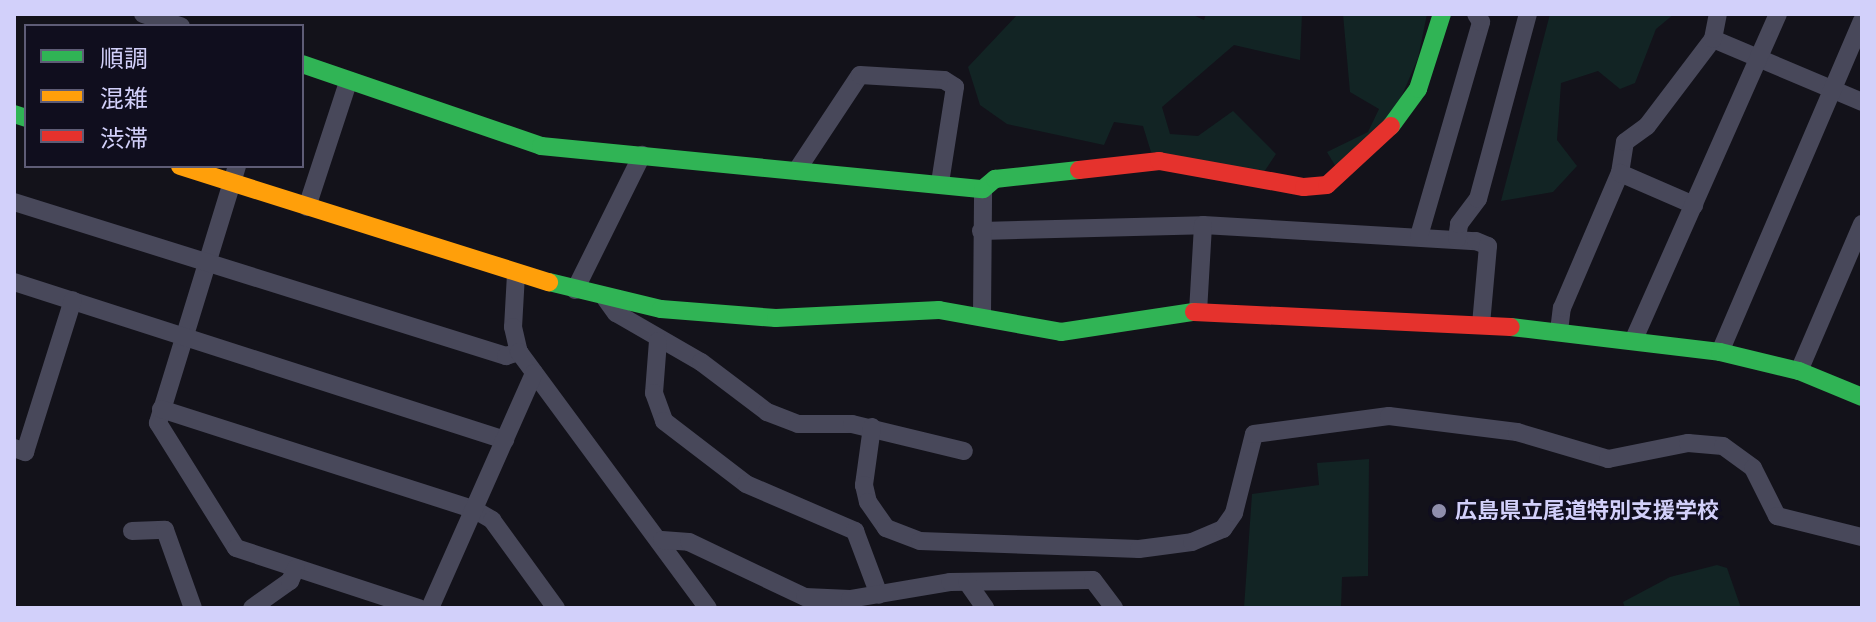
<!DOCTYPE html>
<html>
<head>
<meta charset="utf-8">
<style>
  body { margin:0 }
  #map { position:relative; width:1876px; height:622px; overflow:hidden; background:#13121a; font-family:Inter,"Noto Sans JP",sans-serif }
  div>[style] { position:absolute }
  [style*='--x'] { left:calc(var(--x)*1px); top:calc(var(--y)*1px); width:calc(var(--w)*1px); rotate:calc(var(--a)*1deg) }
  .green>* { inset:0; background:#122424 }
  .street>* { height:18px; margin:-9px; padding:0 9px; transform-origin:9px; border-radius:9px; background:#48485a }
  .fast>* { height:18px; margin:-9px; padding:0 9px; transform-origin:9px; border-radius:9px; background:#30b455 }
  .slow>* { height:18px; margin:-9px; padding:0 9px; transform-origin:9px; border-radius:9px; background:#ff9f0a }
  .jam>* { height:18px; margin:-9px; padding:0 9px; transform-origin:9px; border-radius:9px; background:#e5322d }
  .dots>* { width:22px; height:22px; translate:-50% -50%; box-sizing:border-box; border:4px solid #100e1e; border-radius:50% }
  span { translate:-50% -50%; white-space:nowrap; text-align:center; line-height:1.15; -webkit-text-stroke:6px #100e1e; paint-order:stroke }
  .poi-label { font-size:22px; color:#d2d0fa; font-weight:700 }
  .left { translate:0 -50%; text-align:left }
  .frame { position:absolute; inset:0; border:16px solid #d2d0fa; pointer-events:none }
  .legend { position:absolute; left:24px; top:24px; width:280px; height:144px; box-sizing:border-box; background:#100e1e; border:2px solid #5e5c76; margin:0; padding:10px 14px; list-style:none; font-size:24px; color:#d2d0fa }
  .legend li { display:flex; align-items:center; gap:16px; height:40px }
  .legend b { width:40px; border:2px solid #5e5c76 }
</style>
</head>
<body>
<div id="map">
  <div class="green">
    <i style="clip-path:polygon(1018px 14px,1191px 14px,1204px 20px,1206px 14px,1302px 14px,1300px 60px,1234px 45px,1162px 107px,1170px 134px,1198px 136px,1233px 111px,1276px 154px,1264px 172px,1151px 152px,1143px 126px,1114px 122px,1104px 145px,1007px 124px,980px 105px,968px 67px)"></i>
    <i style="clip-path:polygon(1343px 14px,1427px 14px,1418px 58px,1394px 114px,1336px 167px,1327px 152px,1368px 132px,1379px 109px,1350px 92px)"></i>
    <i style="clip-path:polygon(1550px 14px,1674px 14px,1656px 29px,1635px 83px,1620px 89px,1598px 71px,1561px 83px,1557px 140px,1577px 166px,1553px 192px,1501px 201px)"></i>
    <i style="clip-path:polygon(1369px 459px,1368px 576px,1342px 577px,1341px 608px,1244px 608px,1252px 494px,1319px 485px,1317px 463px)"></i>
    <i style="clip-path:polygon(1717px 565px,1727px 568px,1741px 608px,1625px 608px,1623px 602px,1670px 577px)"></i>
  </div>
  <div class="street">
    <i style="--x:143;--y:14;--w:40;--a:18"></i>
    <i style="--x:1713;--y:39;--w:162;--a:22.9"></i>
    <i style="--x:237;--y:166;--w:269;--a:107.1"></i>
    <i style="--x:158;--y:423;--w:147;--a:58"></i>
    <i style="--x:236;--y:548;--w:193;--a:18.2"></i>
    <i style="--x:799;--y:167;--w:110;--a:-56.5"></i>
    <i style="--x:860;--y:75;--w:84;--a:3.4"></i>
    <i style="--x:944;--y:80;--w:13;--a:32"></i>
    <i style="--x:955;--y:87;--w:97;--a:98.9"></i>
    <i style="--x:1620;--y:173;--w:31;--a:-81"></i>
    <i style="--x:1625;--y:142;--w:27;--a:-36"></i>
    <i style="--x:1647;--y:126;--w:109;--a:-52.8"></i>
    <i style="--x:1713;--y:39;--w:25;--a:-79"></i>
    <i style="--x:14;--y:202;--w:516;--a:17.38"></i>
    <i style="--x:506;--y:356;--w:14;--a:-17"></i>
    <i style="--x:307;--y:207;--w:132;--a:-71.8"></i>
    <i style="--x:981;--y:231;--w:222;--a:-1.5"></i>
    <i style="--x:1203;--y:225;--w:273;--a:3.4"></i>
    <i style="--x:1476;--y:241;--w:13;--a:23"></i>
    <i style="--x:1488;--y:246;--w:79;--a:95.1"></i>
    <i style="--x:1419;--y:236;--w:223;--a:-73.8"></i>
    <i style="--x:1481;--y:22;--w:9;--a:-122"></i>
    <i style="--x:1457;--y:239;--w:15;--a:-82"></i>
    <i style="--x:1459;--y:224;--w:31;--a:-53"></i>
    <i style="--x:1478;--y:199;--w:192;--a:-74.9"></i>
    <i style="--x:516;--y:274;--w:53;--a:93.2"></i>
    <i style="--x:513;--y:327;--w:26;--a:77"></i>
    <i style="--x:519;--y:352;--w:318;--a:53.6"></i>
    <i style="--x:14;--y:282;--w:516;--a:17.84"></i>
    <i style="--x:575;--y:290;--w:151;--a:-63.6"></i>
    <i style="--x:605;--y:298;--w:19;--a:54"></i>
    <i style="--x:616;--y:313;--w:98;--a:30"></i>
    <i style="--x:701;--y:362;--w:83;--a:37.1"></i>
    <i style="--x:767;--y:412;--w:33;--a:21"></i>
    <i style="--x:798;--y:424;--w:54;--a:0"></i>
    <i style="--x:852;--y:424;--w:115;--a:13.6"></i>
    <i style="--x:1198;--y:312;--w:87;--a:-86.7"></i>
    <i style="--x:982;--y:315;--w:126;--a:-89.5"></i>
    <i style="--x:1559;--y:331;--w:23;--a:-83"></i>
    <i style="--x:1562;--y:308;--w:147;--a:-66.8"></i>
    <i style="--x:1620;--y:173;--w:81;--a:23.4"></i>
    <i style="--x:1634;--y:339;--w:355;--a:-66.1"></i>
    <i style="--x:658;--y:341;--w:52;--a:94.4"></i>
    <i style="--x:654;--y:393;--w:30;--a:70"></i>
    <i style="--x:664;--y:421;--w:103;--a:37.5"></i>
    <i style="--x:746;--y:484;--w:119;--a:23.3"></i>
    <i style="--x:855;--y:531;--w:68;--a:69.4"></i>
    <i style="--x:1720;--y:352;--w:360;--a:-66.8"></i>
    <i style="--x:1799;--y:371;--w:160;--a:-66.8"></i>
    <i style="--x:161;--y:409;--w:330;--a:17.8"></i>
    <i style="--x:475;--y:510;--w:20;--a:30"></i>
    <i style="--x:492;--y:520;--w:109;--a:54"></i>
    <i style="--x:872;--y:427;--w:59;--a:97.9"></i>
    <i style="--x:864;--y:485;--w:17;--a:77"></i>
    <i style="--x:868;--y:502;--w:32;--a:55"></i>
    <i style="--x:886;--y:528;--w:36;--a:21"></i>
    <i style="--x:920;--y:541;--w:219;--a:2.1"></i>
    <i style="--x:1139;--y:549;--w:53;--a:-7.5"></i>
    <i style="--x:1192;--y:542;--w:34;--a:-23"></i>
    <i style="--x:1223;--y:529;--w:19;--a:-55"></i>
    <i style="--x:1234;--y:513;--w:81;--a:-75.8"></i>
    <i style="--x:1254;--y:434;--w:136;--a:-7.6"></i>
    <i style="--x:1389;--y:416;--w:129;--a:7.1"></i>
    <i style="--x:1517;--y:432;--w:95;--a:16.5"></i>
    <i style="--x:1608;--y:459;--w:82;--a:-11.3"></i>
    <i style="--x:1688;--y:443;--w:35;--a:5"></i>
    <i style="--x:1723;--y:446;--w:37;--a:36"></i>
    <i style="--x:1753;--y:468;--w:54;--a:63.4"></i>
    <i style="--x:1777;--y:516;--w:88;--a:13.9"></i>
    <i style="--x:14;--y:448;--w:12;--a:20"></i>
    <i style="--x:25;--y:452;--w:159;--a:-72.5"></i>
    <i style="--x:132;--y:531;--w:33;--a:-2"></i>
    <i style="--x:165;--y:530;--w:83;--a:70.3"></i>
    <i style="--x:662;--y:540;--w:27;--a:4"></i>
    <i style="--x:689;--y:542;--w:128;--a:25.4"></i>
    <i style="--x:805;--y:597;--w:45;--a:2.5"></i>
    <i style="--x:850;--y:599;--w:101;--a:-9.6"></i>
    <i style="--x:950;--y:582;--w:143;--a:-0.8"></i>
    <i style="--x:1093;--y:580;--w:35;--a:53"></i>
    <i style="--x:967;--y:582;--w:32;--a:55"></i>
    <i style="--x:252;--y:608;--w:47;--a:-35.4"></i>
    <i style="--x:290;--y:581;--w:14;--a:-65"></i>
    <i style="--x:430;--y:608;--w:257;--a:-66.1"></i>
  </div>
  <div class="fast">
    <i style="--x:302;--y:64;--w:253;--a:18.9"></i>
    <i style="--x:541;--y:146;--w:444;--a:5.6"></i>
    <i style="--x:983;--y:189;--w:16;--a:-40"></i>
    <i style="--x:995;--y:179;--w:84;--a:-6.1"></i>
    <i style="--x:14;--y:114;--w:13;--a:18"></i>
    <i style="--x:1391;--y:126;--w:46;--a:-53.9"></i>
    <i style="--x:1418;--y:89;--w:79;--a:-72.3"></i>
    <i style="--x:549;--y:282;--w:115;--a:13.6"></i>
    <i style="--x:661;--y:309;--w:115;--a:4.5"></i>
    <i style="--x:776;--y:318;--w:163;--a:-2.8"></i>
    <i style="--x:939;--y:310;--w:124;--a:10.2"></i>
    <i style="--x:1061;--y:332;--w:134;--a:-8.6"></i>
    <i style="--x:1511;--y:327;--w:210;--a:6.8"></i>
    <i style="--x:1720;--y:352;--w:81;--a:13.5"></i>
    <i style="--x:1799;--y:371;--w:68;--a:22.4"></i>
  </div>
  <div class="slow">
    <i style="--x:180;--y:166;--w:387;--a:17.5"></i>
  </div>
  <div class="jam">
    <i style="--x:1079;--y:170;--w:81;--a:-6.4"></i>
    <i style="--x:1159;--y:161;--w:147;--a:10.2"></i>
    <i style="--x:1304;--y:187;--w:23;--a:-5"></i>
    <i style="--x:1327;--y:185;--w:87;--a:-42.7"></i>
    <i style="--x:1194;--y:312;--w:317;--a:2.7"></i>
  </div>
  <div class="dots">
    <i style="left:1439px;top:511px;background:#8f8eac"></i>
  </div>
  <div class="poi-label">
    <span class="left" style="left:1455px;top:511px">広島県立尾道特別支援学校</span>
  </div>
  <div class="frame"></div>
  <ul class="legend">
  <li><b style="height:10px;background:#30b455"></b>順調</li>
  <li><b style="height:10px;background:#ff9f0a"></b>混雑</li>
  <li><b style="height:10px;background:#e5322d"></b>渋滞</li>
  </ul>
</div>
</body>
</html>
